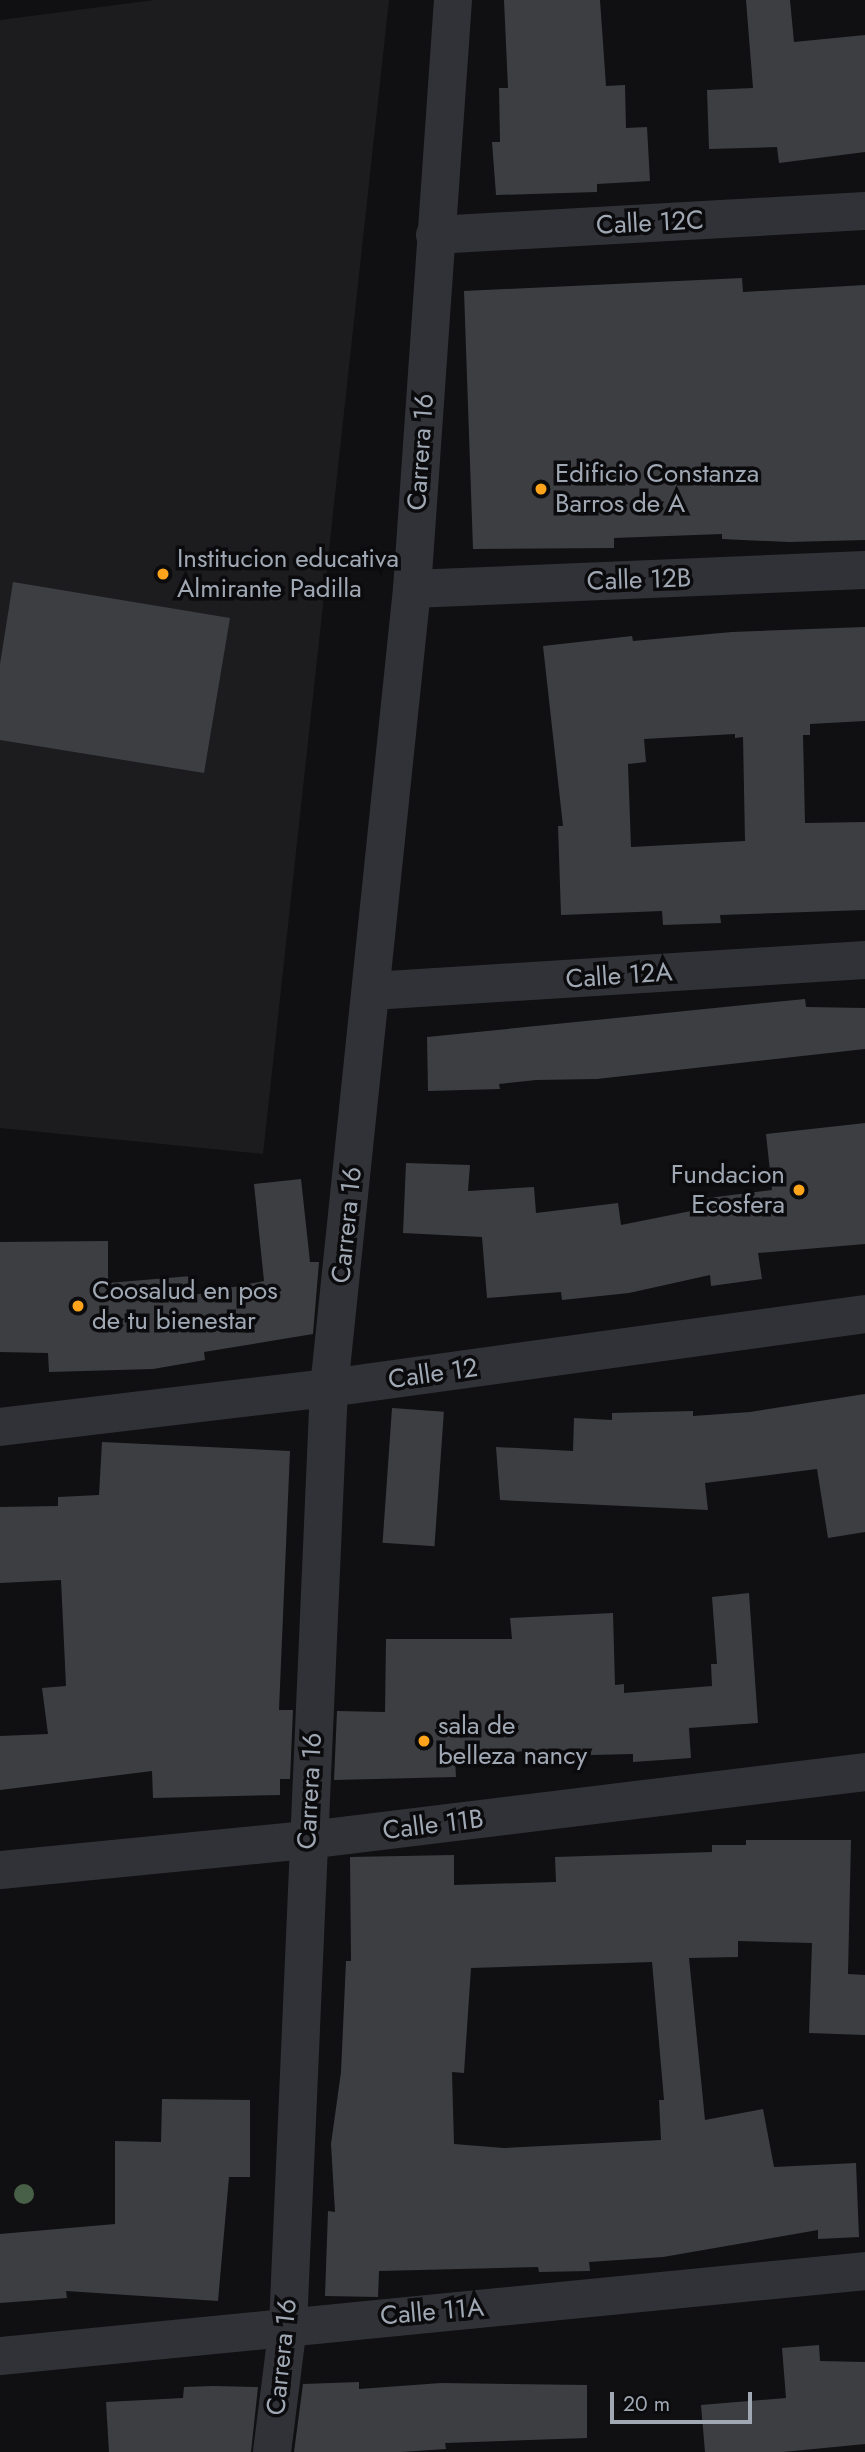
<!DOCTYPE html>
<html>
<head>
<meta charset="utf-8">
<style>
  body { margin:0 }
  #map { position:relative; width:865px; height:2452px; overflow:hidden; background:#101012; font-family:Jost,sans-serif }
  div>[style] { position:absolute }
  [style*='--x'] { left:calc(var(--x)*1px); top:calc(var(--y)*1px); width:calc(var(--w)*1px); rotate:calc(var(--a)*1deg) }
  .built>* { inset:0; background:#1c1c1f }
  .building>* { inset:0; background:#3c3e42; transform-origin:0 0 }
  .minor>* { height:38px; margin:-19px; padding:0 19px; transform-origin:19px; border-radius:19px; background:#313237 }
  .trees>* { width:20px; height:20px; margin:-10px; border-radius:50%; background:#486048 }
  .dots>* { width:19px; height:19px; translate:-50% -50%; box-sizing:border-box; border:4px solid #0b0b0d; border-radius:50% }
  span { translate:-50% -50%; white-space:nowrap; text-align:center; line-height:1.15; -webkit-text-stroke:7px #0b0b0d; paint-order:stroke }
  .street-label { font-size:26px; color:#a0a8b4 }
  .poi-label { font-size:26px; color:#a0a8b4 }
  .left { translate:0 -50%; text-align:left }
  .right { translate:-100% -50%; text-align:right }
  .scale { position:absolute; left:610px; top:2392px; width:142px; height:32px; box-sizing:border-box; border:4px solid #a0a8b4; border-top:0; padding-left:9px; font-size:21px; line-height:24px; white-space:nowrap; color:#a0a8b4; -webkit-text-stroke:5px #0b0b0d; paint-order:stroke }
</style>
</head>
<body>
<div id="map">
  <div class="built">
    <i style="clip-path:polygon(154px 0,389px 0,263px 1154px,0 1128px,0 20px)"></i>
  </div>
  <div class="building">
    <i style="clip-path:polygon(504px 0,600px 0,606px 86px,625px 85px,626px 128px,647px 127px,650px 181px,597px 184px,597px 192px,496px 195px,492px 142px,500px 142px,499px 88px,508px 88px)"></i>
    <i style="clip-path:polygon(746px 0,790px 0,794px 42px,865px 35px,865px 152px,779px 163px,777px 147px,709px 149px,707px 90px,753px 88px)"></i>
    <i style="clip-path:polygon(742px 278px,743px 292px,865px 285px,865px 540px,789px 542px,722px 539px,722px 534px,614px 538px,614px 548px,473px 549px,464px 291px)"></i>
    <i style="clip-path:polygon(13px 582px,230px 618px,204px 773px,0 740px,0 664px)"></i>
    <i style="clip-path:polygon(evenodd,865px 627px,865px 721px,810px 724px,810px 735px,803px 735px,805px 823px,865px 822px,865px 910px,720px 915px,721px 923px,663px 925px,662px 911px,561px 915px,558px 826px,563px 826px,543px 646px,632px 636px,633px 641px,732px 632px,865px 627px,735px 734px,735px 738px,743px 737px,745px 841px,631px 847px,628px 764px,646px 762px,644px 739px,735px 734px)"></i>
    <i style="clip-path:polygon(805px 999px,806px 1007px,865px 1008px,865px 1049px,597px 1079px,536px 1080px,499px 1084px,500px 1089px,428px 1091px,427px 1037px)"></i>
    <i style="clip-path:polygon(865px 1123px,865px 1244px,758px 1253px,762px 1279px,711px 1286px,710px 1275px,629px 1293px,562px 1300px,561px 1292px,487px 1298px,482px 1237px,403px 1233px,406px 1163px,470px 1165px,468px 1191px,534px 1187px,536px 1213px,618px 1203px,621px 1225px,701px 1209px,700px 1199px,772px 1190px,766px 1134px)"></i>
    <i style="clip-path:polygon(301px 1179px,310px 1262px,319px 1262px,313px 1334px,204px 1352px,205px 1360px,153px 1369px,49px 1372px,48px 1353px,0 1352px,0 1242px,108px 1241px,108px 1283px,191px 1276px,194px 1295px,264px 1281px,254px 1184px)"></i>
    <i style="clip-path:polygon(865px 1394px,865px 1532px,828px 1538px,817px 1469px,705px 1483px,708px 1510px,500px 1500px,496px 1447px,573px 1451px,574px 1418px,612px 1420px,612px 1413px,693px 1411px,693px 1416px,750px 1412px)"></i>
    <i style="left:392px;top:1408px;width:52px;height:135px;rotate:4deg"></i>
    <i style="clip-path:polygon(102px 1442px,290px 1451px,279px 1710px,293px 1710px,290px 1779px,280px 1779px,280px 1795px,153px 1798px,152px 1771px,0 1790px,0 1736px,48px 1734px,42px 1688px,66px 1686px,61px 1580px,0 1583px,0 1507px,58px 1506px,58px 1497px,99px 1495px)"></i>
    <i style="clip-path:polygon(749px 1593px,758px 1723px,689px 1728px,691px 1758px,633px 1762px,633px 1754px,591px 1755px,591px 1750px,525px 1751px,455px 1758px,456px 1777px,334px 1780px,337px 1711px,385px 1712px,386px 1639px,512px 1639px,510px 1618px,613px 1613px,615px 1685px,624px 1684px,624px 1693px,712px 1686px,711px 1664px,717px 1664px,712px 1597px)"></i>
    <i style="clip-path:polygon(evenodd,746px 1840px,851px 1840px,848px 1974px,865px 1975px,865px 2035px,809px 2033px,812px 1943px,738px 1941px,738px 1957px,689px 1958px,705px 2120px,763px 2109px,774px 2167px,856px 2163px,859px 2237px,818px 2239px,818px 2230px,663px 2257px,589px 2262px,590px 2271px,539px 2272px,538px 2267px,379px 2271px,378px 2297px,325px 2296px,328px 2211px,335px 2212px,331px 2144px,341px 2072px,346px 1961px,351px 1961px,350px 1857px,454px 1855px,454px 1885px,556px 1882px,555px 1857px,712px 1852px,712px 1845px,746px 1845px,746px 1840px,652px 1962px,664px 2100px,659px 2100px,661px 2140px,504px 2148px,454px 2144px,452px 2072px,464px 2073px,471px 1968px,652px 1962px)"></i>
    <i style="clip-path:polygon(162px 2099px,250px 2100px,250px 2177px,229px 2177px,218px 2301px,66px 2291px,67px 2298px,0 2303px,0 2234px,115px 2224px,115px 2141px,161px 2142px)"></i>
    <i style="clip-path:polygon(819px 2345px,820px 2361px,865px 2362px,865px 2444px,783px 2452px,705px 2452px,701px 2405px,786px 2398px,782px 2348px)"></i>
    <i style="clip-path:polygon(359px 2382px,359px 2389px,441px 2383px,587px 2385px,587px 2438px,445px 2443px,446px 2449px,401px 2452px,294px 2452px,303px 2384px)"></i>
    <i style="clip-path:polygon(213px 2386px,258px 2387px,251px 2452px,109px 2452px,106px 2402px,183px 2398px,184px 2387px)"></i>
  </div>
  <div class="minor">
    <i style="--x:435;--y:235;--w:431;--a:-3.2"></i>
    <i style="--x:412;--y:589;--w:453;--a:-2.4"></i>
    <i style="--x:372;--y:991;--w:494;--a:-3.6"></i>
    <i style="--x:0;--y:1427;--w:331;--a:-6.8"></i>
    <i style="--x:329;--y:1388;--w:541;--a:-7.86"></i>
    <i style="--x:0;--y:1870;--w:309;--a:-5.6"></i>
    <i style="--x:308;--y:1840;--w:561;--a:-6.96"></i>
    <i style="--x:0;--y:2356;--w:869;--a:-5.61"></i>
    <i style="--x:272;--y:2452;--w:127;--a:-82.8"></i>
    <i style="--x:288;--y:2326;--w:939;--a:-87.5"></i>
    <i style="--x:329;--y:1388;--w:803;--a:-84.07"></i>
    <i style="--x:412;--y:589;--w:590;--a:-86.02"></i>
  </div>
  <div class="trees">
    <i style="left:24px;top:2194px"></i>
  </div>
  <div class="dots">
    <i style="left:541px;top:489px;background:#ffa41b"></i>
    <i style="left:163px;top:574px;background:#ffa41b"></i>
    <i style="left:799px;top:1190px;background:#ffa41b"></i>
    <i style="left:78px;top:1306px;background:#ffa41b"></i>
    <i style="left:424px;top:1741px;background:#ffa41b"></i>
  </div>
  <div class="street-label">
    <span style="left:650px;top:223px;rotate:-3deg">Calle 12C</span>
    <span style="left:421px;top:452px;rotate:-86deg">Carrera 16</span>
    <span style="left:639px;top:580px;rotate:-2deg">Calle 12B</span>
    <span style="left:619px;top:976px;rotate:-4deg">Calle 12A</span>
    <span style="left:347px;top:1225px;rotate:-84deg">Carrera 16</span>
    <span style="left:433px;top:1374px;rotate:-8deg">Calle 12</span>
    <span style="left:310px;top:1791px;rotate:-87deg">Carrera 16</span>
    <span style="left:433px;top:1825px;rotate:-7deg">Calle 11B</span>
    <span style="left:432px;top:2312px;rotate:-5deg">Calle 11A</span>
    <span style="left:282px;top:2357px;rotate:-84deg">Carrera 16</span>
  </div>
  <div class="poi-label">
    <span class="left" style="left:555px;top:489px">Edificio Constanza<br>Barros de A</span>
    <span class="left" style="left:177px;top:574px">Institucion educativa<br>Almirante Padilla</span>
    <span class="right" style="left:785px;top:1190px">Fundacion<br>Ecosfera</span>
    <span class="left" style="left:92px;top:1306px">Coosalud en pos<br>de tu bienestar</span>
    <span class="left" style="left:438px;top:1741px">sala de<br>belleza nancy</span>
  </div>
  <div class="scale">20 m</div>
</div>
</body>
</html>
